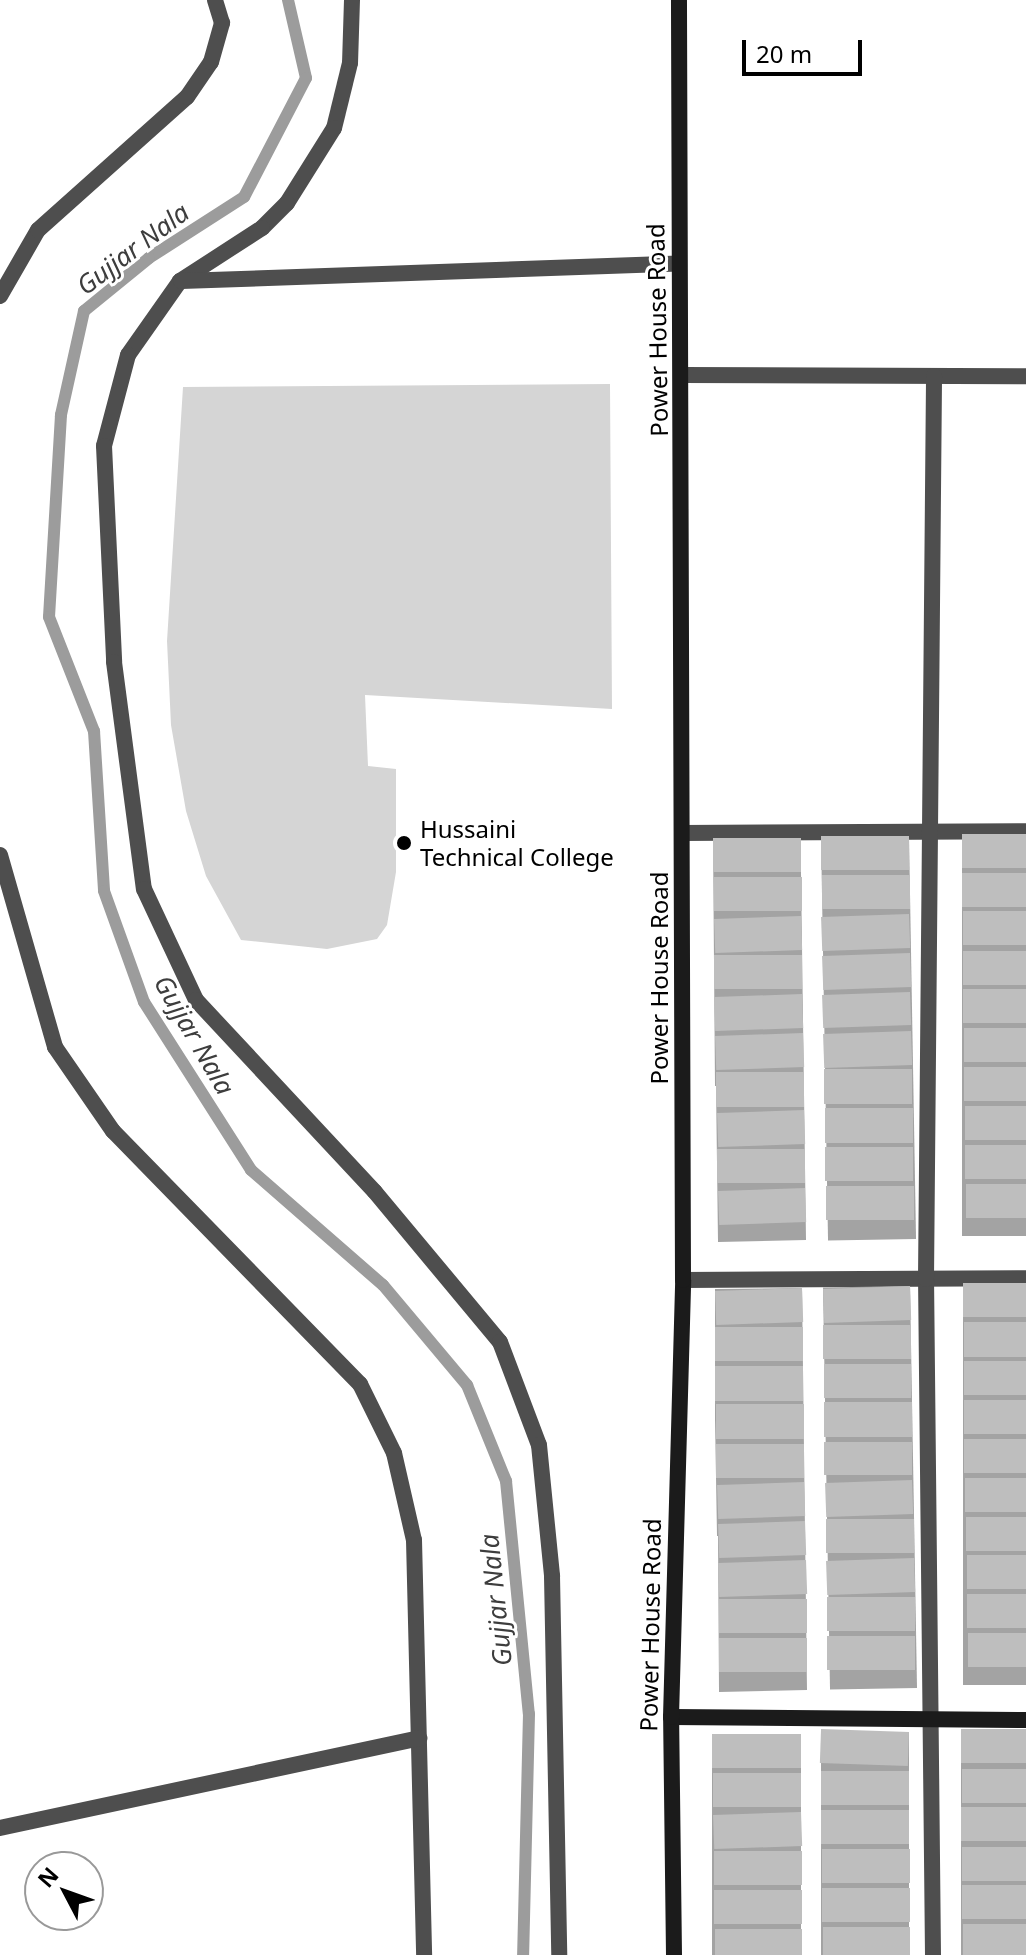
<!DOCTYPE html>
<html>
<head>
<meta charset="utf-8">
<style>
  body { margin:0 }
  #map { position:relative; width:1026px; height:1955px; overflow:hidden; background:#fff; font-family:"Noto Sans",sans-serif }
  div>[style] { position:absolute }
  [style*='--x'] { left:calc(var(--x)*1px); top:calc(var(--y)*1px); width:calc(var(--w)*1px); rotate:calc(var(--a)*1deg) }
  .green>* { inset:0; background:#d5d5d5 }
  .stream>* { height:12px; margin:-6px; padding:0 6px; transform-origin:6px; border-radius:6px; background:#9c9c9c }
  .street>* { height:16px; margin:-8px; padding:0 8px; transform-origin:8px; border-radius:8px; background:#4e4e4e }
  .secondary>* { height:16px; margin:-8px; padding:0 8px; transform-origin:8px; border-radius:8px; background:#1b1b1b }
  .wall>* { inset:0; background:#a3a3a3; transform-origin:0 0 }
  .building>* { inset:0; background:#bebebe; transform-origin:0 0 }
  .dots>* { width:22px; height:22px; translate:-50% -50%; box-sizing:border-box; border:4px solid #fff; border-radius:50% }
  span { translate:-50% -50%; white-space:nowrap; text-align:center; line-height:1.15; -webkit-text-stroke:6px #fff; paint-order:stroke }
  .street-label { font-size:24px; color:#000 }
  .poi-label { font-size:24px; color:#000 }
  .left { translate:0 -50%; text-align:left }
  .water-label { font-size:26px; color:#3d3d3d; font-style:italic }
  .north { position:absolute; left:24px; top:1851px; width:80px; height:80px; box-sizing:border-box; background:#fff; border:2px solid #999; border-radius:50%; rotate:311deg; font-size:22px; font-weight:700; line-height:32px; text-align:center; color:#000 }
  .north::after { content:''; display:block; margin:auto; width:28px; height:36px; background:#000; clip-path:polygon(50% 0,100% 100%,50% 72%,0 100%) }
  .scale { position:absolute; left:742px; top:40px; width:120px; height:36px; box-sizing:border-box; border:4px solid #000; border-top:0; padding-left:10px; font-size:24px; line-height:28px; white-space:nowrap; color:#000; -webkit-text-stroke:6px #fff; paint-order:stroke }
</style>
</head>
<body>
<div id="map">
  <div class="green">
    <i style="clip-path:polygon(610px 384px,612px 709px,365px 695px,368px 766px,396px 769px,396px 872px,387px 925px,377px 939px,327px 949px,241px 940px,206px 876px,186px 811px,171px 725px,167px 641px,183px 387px)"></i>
  </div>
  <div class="stream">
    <i style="--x:288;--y:0;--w:80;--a:77"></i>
    <i style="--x:306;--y:78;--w:134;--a:117.5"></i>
    <i style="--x:244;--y:197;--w:113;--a:147.3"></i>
    <i style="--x:149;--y:258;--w:84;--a:140.8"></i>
    <i style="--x:84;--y:311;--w:107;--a:102.5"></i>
    <i style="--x:61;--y:415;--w:202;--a:93.4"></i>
    <i style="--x:49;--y:617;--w:123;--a:68.5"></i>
    <i style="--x:94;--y:731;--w:160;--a:86.4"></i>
    <i style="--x:104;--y:891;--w:118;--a:70.2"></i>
    <i style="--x:144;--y:1002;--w:199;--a:57.5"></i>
    <i style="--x:251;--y:1170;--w:175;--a:41.1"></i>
    <i style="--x:383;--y:1285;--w:131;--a:50"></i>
    <i style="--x:467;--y:1385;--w:104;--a:67.9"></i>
    <i style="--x:506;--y:1481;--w:234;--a:84.4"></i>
    <i style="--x:529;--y:1714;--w:241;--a:91.4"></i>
  </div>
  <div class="street">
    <i style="--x:352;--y:0;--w:63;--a:91.8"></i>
    <i style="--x:350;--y:63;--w:67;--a:103.8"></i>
    <i style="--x:334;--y:128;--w:89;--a:122.1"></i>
    <i style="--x:287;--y:203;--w:35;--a:135"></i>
    <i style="--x:262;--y:228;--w:98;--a:147.1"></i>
    <i style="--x:180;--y:281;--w:90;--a:125.1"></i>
    <i style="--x:128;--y:355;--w:94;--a:104.8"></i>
    <i style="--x:104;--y:446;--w:216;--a:87.3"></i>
    <i style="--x:114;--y:662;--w:229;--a:82.5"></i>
    <i style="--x:144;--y:889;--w:123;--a:64.9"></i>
    <i style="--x:196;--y:1000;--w:262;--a:47"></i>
    <i style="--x:375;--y:1192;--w:195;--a:50.2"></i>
    <i style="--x:500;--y:1342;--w:110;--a:69.3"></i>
    <i style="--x:539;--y:1445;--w:132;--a:84.3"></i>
    <i style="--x:552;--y:1576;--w:379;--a:88.9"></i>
    <i style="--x:181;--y:281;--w:498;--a:-2"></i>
    <i style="--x:0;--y:296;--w:76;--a:-60.1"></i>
    <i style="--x:38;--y:230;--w:200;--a:-41.8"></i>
    <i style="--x:187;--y:97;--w:42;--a:-55.6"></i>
    <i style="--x:211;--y:62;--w:41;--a:-74.2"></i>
    <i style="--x:222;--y:23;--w:24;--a:-107"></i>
    <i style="--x:682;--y:375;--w:344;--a:0.2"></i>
    <i style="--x:682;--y:833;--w:344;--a:-0.3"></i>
    <i style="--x:0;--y:855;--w:200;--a:74"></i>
    <i style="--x:55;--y:1047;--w:102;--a:55.4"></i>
    <i style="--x:113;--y:1131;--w:354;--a:45.7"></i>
    <i style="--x:360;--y:1384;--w:77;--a:63.8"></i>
    <i style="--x:394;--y:1453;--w:89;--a:77.1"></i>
    <i style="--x:414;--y:1540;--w:415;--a:88.6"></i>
    <i style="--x:683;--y:1280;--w:343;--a:-0.3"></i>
    <i style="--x:0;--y:1828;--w:429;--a:-12.1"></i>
    <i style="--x:933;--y:1955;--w:676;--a:-90.59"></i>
    <i style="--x:926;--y:1279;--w:903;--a:-89.49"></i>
  </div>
  <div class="secondary">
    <i style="--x:671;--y:1717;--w:355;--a:0.5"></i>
    <i style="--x:674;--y:1955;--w:238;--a:-90.7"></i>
    <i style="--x:671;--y:1717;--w:437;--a:-88.4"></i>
    <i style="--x:683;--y:1280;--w:1280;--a:-90.18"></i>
  </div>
  <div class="wall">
    <i style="left:1026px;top:834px;width:402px;height:64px;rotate:90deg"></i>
    <i style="left:909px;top:836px;width:403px;height:88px;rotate:89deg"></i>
    <i style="clip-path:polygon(713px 839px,801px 872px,806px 1240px,718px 1242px,716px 1086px,715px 1086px)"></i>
    <i style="left:1026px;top:1283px;width:402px;height:63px;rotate:90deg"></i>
    <i style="left:910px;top:1286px;width:402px;height:87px;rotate:89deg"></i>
    <i style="clip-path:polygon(802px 1288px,807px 1690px,719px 1692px,718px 1536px,717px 1536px,715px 1419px,715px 1289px)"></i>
    <i style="left:1026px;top:1729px;width:226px;height:65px;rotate:90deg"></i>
    <i style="left:909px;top:1732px;width:223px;height:88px;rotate:90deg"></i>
    <i style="left:801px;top:1734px;width:221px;height:89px;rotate:90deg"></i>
  </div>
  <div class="building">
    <i style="left:1026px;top:834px;width:34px;height:64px;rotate:90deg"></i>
    <i style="left:909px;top:836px;width:34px;height:88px;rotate:90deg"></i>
    <i style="left:801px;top:838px;width:34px;height:88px;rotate:90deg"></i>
    <i style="left:1026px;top:873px;width:34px;height:64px;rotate:90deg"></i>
    <i style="left:910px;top:875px;width:34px;height:88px;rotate:90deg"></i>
    <i style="left:802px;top:877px;width:34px;height:88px;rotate:90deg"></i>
    <i style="left:1026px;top:911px;width:34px;height:63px;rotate:90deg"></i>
    <i style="left:909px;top:914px;width:34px;height:88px;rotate:88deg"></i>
    <i style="left:801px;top:916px;width:34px;height:87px;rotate:88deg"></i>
    <i style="left:963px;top:951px;width:63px;height:34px"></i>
    <i style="left:910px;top:953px;width:34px;height:88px;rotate:88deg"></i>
    <i style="left:802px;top:955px;width:34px;height:88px;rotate:90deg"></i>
    <i style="left:1026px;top:989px;width:34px;height:63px;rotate:90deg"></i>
    <i style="left:910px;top:992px;width:33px;height:88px;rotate:88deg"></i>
    <i style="left:802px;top:994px;width:34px;height:88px;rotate:88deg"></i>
    <i style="left:1026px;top:1028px;width:34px;height:62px;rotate:90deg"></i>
    <i style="left:911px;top:1031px;width:34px;height:88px;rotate:88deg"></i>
    <i style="left:803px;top:1033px;width:34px;height:88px;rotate:88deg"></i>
    <i style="left:964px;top:1067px;width:62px;height:34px"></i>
    <i style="left:912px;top:1069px;width:35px;height:88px;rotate:90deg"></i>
    <i style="left:716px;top:1072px;width:88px;height:35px"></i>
    <i style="left:1026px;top:1106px;width:34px;height:61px;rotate:90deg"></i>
    <i style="left:913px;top:1108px;width:35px;height:88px;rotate:90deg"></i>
    <i style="left:804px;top:1110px;width:34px;height:87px;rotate:88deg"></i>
    <i style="left:1026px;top:1145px;width:34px;height:61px;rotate:90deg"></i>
    <i style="left:913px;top:1147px;width:34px;height:88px;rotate:90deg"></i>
    <i style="left:805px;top:1149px;width:34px;height:88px;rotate:90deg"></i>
    <i style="left:1026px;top:1184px;width:34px;height:60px;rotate:90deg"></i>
    <i style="left:914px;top:1186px;width:34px;height:88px;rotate:90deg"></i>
    <i style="left:805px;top:1188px;width:34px;height:87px;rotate:88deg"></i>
    <i style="left:1026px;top:1283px;width:34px;height:63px;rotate:90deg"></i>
    <i style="left:910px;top:1286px;width:34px;height:87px;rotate:88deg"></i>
    <i style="left:802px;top:1288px;width:34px;height:87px;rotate:88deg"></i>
    <i style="left:1026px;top:1322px;width:35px;height:62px;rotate:90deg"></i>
    <i style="left:911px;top:1325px;width:34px;height:88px;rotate:90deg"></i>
    <i style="left:803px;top:1327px;width:34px;height:88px;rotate:90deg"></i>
    <i style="left:1026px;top:1361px;width:34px;height:62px;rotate:90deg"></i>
    <i style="left:911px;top:1364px;width:34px;height:87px;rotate:90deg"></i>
    <i style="left:715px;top:1366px;width:88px;height:35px"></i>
    <i style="left:1026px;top:1400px;width:34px;height:62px;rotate:90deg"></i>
    <i style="left:912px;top:1402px;width:35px;height:88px;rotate:90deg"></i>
    <i style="left:804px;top:1404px;width:35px;height:88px;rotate:90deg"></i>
    <i style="left:1026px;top:1439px;width:34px;height:62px;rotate:90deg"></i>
    <i style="left:912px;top:1442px;width:33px;height:88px;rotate:90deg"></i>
    <i style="left:804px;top:1444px;width:34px;height:88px;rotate:90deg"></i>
    <i style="left:1026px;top:1478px;width:34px;height:61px;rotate:90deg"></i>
    <i style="left:912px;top:1480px;width:34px;height:87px;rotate:88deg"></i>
    <i style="left:804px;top:1482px;width:34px;height:87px;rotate:88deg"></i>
    <i style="left:966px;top:1517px;width:60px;height:34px"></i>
    <i style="left:914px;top:1519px;width:34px;height:88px;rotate:90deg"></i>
    <i style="left:805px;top:1521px;width:34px;height:87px;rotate:88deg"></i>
    <i style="left:1026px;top:1555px;width:34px;height:59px;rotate:90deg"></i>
    <i style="left:914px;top:1558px;width:34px;height:88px;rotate:88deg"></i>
    <i style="left:806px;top:1560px;width:34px;height:88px;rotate:88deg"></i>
    <i style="left:1026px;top:1594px;width:34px;height:59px;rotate:90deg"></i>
    <i style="left:915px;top:1597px;width:34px;height:88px;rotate:90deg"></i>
    <i style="left:807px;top:1599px;width:34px;height:88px;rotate:90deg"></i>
    <i style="left:1026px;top:1633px;width:34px;height:58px;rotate:90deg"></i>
    <i style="left:915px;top:1636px;width:34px;height:88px;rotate:90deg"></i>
    <i style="left:807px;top:1638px;width:34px;height:88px;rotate:90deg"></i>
    <i style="left:1026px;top:1729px;width:34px;height:65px;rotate:90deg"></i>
    <i style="left:909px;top:1732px;width:34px;height:88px;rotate:92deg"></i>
    <i style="left:801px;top:1734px;width:34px;height:89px;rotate:90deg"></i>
    <i style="left:1026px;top:1769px;width:34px;height:64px;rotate:90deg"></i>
    <i style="left:909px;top:1771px;width:34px;height:88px;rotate:90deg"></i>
    <i style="left:801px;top:1773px;width:34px;height:88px;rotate:90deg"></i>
    <i style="left:1026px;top:1807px;width:34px;height:65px;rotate:90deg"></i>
    <i style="left:909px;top:1810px;width:34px;height:88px;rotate:90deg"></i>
    <i style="left:801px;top:1812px;width:34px;height:88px;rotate:88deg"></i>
    <i style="left:962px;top:1847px;width:64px;height:34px"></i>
    <i style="left:910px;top:1849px;width:34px;height:88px;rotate:90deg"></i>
    <i style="left:802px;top:1851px;width:34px;height:88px;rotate:90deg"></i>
    <i style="left:1026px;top:1885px;width:34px;height:64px;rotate:90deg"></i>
    <i style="left:910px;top:1888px;width:34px;height:88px;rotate:90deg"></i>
    <i style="left:802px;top:1890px;width:34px;height:88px;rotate:90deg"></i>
    <i style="left:1026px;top:1924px;width:31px;height:63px;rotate:90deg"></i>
    <i style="left:910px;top:1927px;width:28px;height:87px;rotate:90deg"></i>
    <i style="left:802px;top:1929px;width:26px;height:87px;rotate:90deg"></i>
  </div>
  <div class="dots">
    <i style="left:404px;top:843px;background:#000"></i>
  </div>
  <div class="street-label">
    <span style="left:657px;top:330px;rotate:-91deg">Power House Road</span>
    <span style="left:659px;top:978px;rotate:-90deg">Power House Road</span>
    <span style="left:650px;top:1625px;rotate:-89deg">Power House Road</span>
  </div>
  <div class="poi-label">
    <span class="left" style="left:420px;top:843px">Hussaini<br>Technical College</span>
  </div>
  <div class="water-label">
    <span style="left:133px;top:249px;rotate:-37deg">Gujjar Nala</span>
    <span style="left:194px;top:1035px;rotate:60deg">Gujjar Nala</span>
    <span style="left:496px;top:1600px;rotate:-96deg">Gujjar Nala</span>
  </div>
  <div class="north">N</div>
  <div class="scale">20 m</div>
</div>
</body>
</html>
